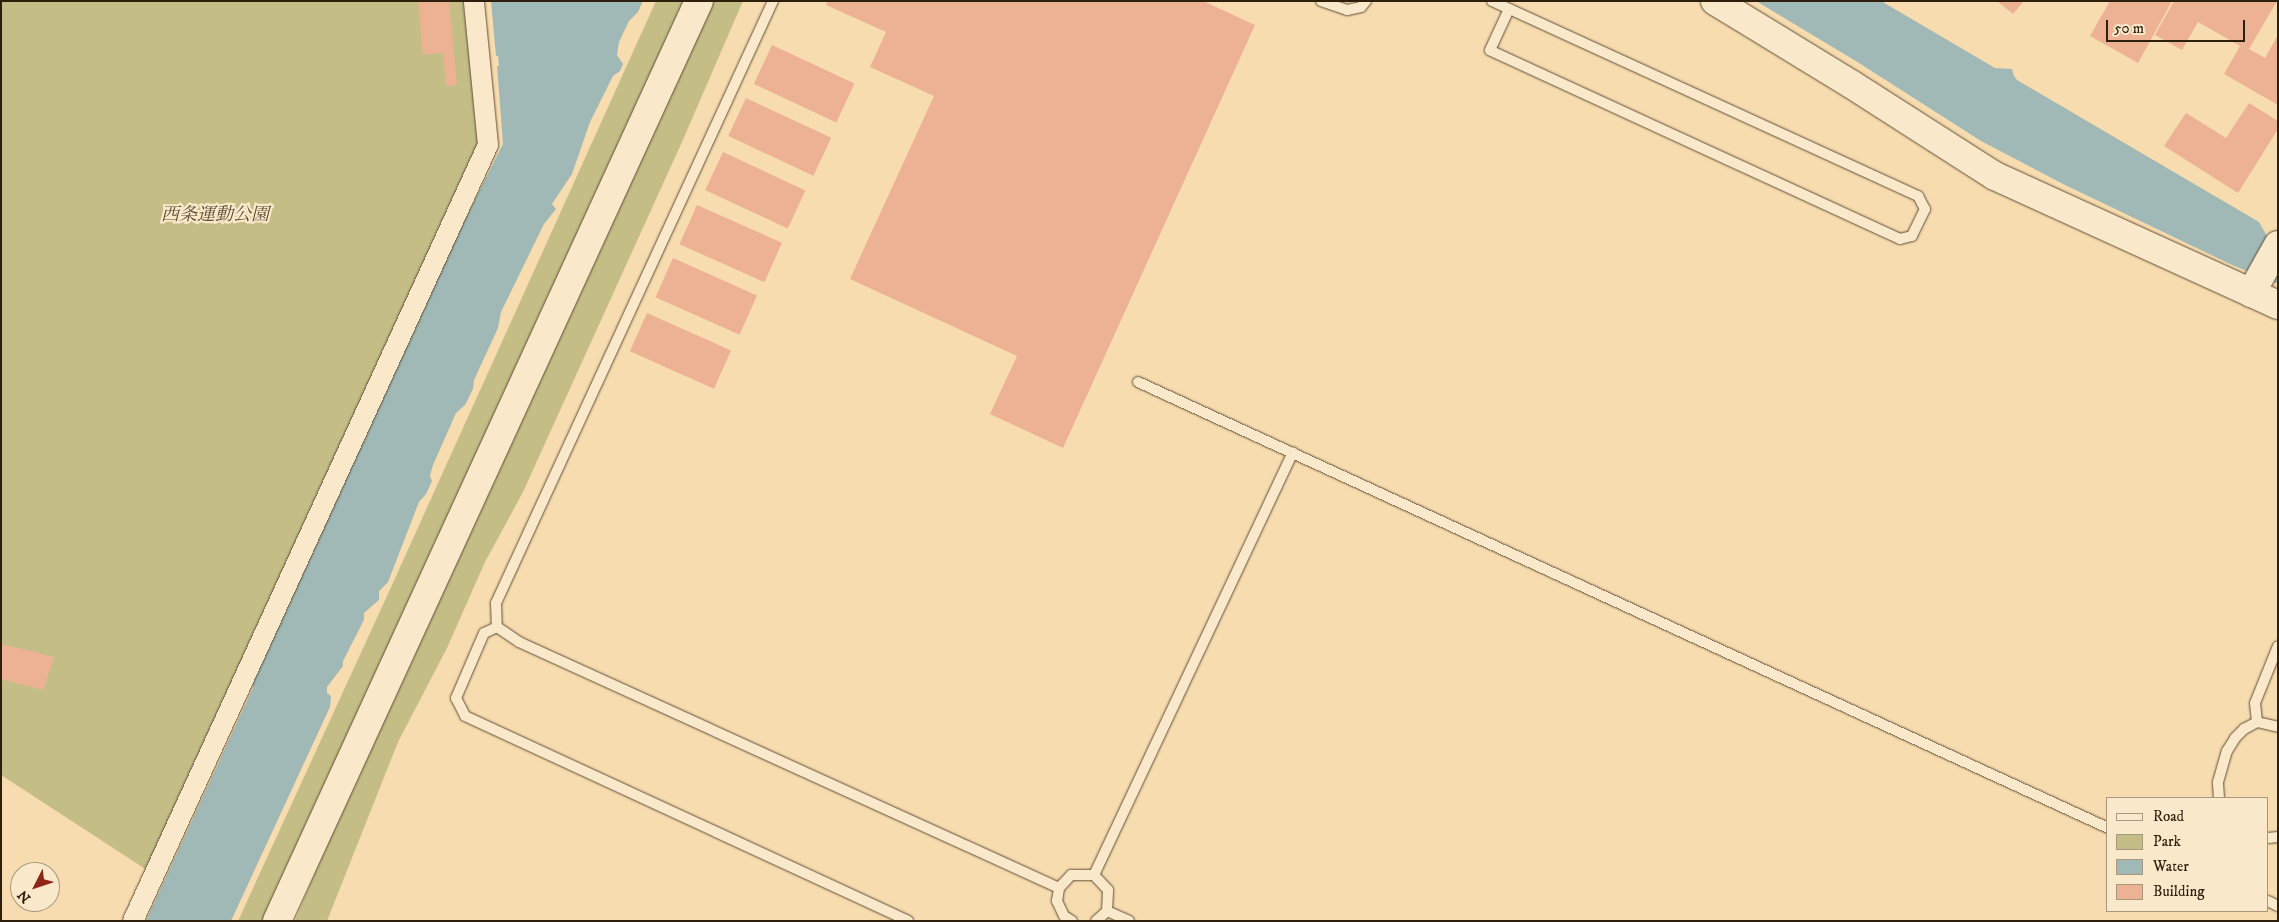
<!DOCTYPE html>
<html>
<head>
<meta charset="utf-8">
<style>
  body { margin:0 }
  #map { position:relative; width:2279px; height:922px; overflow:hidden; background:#f7dcaf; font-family:"IM FELL DW Pica","Noto Serif JP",serif }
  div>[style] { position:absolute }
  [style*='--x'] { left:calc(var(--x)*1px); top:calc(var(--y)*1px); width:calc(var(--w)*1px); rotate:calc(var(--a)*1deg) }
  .green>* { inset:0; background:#c4be86 }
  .water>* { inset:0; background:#a1b9b6 }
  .building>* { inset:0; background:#ecb293; transform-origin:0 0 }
  .roads { filter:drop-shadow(0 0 1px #604e36) drop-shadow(0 0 1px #604e36) }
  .lane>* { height:10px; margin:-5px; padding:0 5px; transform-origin:5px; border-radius:5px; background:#fae8cb }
  .street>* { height:20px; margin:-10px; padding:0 10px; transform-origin:10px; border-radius:10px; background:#fae8cb }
  .secondary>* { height:28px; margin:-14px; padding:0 14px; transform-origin:14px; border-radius:14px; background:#fae8cb }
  span { translate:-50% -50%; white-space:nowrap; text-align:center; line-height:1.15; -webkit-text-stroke:4.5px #fae8cb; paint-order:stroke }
  .park-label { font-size:18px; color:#5b4f31; font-style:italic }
  .frame { position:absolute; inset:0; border:2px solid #2e1f0d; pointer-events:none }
  .legend { position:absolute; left:2106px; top:797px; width:162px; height:115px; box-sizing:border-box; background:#fae8cb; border:1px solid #a8987f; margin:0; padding:6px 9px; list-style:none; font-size:15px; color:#2e1f0d }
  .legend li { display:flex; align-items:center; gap:10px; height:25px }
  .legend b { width:25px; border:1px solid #a8987f }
  .north { position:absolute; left:10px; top:862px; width:50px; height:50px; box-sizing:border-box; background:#fae8cb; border:1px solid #a8987f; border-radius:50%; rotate:229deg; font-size:14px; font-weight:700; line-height:20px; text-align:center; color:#2e1f0d }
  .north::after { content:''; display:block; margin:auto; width:18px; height:22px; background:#8f2418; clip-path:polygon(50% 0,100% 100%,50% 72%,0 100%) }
  .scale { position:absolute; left:2106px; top:20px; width:139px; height:22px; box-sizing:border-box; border:2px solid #2e1f0d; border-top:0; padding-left:6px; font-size:15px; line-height:18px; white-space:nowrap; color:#2e1f0d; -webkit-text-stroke:4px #fae8cb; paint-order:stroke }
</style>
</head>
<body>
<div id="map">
  <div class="green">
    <i style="clip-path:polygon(1px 1px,468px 1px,482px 144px,150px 872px,1px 775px)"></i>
    <i style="clip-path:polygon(656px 1px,689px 1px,270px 921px,238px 921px,392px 585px)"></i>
    <i style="clip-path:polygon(709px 1px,743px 1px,682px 142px,523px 492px,485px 562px,447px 648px,398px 742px,327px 921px,295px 921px,338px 816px)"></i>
  </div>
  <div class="water">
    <i style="clip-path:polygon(491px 1px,643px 1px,638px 12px,629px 21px,619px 42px,617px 55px,623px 64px,620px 71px,613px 76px,590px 122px,572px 174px,552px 204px,556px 209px,544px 224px,501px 312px,498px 328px,474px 380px,473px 389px,465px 405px,456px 413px,433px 465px,430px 476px,432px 481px,426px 494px,419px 502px,388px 582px,379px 591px,379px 600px,364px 613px,364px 620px,343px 661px,343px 666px,327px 687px,327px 693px,331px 696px,330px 707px,231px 921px,146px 921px,253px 688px,252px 683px,448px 253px,503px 144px,497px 66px,499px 66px,498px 56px,496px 56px)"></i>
    <i style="clip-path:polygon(1756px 1px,1881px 1px,1995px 68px,2012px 69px,2014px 76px,2017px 80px,2259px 222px,2268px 238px,2278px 244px,2278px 284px,2230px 264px,2065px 185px,1981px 141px,1859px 63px)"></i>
  </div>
  <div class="building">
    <i style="clip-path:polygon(418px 1px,449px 1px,457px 85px,446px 86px,443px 53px,423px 55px)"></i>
    <i style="clip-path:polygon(828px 1px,1203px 1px,1255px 25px,1063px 448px,990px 414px,1017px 356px,850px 279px,934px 96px,870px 67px,886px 32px,826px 5px)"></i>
    <i style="clip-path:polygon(1997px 1px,2024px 1px,2013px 14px)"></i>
    <i style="clip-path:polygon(2110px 1px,2172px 1px,2138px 63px,2090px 36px)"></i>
    <i style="clip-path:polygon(2174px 1px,2277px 1px,2249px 49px,2265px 58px,2278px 35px,2278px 105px,2224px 74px,2240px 46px,2198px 22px,2182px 50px,2155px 35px)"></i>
    <i style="left:772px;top:45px;width:91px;height:43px;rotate:25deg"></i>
    <i style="left:746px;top:98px;width:94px;height:42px;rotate:25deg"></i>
    <i style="clip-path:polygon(2249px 103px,2278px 121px,2278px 129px,2238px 193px,2164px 146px,2186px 113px,2226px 138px)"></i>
    <i style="left:723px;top:152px;width:91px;height:42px;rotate:25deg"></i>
    <i style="left:697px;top:205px;width:93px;height:43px;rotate:24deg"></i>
    <i style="left:673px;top:258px;width:92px;height:43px;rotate:24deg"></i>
    <i style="left:647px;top:313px;width:92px;height:42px;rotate:24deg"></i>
    <i style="clip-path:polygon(1px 644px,54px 657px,43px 690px,1px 679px)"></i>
  </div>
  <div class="roads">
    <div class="lane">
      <i style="--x:773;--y:1;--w:663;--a:114.71"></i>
      <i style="--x:496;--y:603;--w:24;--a:88"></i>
      <i style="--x:497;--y:627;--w:14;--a:155"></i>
      <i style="--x:484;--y:633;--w:71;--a:113.3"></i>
      <i style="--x:456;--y:698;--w:20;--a:63"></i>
      <i style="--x:465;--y:716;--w:488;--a:24.8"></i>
      <i style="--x:1321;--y:1;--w:28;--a:19"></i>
      <i style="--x:1347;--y:10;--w:14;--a:-12"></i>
      <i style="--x:1361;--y:7;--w:8;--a:-50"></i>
      <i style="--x:1492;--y:1;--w:469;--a:24.6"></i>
      <i style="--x:1918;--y:196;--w:15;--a:62"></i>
      <i style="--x:1925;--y:209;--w:30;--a:116"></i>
      <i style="--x:1912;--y:236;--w:12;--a:166"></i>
      <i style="--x:1900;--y:239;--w:451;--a:-155.3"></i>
      <i style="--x:1490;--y:50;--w:45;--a:-65.1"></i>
      <i style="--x:1138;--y:382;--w:1068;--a:24.69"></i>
      <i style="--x:497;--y:627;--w:27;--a:34"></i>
      <i style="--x:519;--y:642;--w:593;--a:24.49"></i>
      <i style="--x:2257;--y:722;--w:22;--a:13"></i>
      <i style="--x:2219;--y:798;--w:16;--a:-94"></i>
      <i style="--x:2218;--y:782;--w:32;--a:-74"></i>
      <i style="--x:2227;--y:751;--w:15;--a:-58"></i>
      <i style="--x:2235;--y:738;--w:13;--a:-45"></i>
      <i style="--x:2244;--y:729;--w:15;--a:-28"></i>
      <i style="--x:2257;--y:722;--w:19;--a:-96"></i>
      <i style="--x:2255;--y:703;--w:61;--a:-68"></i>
      <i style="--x:2268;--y:838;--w:10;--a:-6"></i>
      <i style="--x:2268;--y:901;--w:11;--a:27"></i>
      <i style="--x:1107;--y:911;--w:24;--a:24"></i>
      <i style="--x:1072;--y:921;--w:9;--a:-148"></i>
      <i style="--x:1064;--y:916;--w:17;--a:-115"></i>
      <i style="--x:1057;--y:901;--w:13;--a:-81"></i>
      <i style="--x:1059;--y:888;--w:18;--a:-47"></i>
      <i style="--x:1071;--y:875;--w:23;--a:0"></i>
      <i style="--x:1096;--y:921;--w:15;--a:-42"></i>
      <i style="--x:1107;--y:911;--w:21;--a:-87"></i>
      <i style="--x:1108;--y:890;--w:21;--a:-133"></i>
      <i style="--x:1094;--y:875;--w:467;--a:-64.8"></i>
    </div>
    <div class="street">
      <i style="--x:133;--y:921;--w:853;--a:-65.42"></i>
      <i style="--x:488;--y:145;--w:145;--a:-95.6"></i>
    </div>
    <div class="secondary">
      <i style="--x:1715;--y:1;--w:159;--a:31.4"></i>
      <i style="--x:1851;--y:84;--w:171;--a:32.6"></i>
      <i style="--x:1995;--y:176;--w:311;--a:24.5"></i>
      <i style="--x:2251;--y:293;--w:55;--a:-60.6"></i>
      <i style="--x:277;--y:921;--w:1012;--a:-65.36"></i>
    </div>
  </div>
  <div class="park-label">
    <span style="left:215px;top:215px">西条運動公園</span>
  </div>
  <div class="frame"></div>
  <ul class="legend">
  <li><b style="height:6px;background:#fae8cb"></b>Road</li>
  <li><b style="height:14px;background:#c4be86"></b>Park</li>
  <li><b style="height:14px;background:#a1b9b6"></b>Water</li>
  <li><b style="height:14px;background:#ecb293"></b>Building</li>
  </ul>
  <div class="north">N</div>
  <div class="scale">50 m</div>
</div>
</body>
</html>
